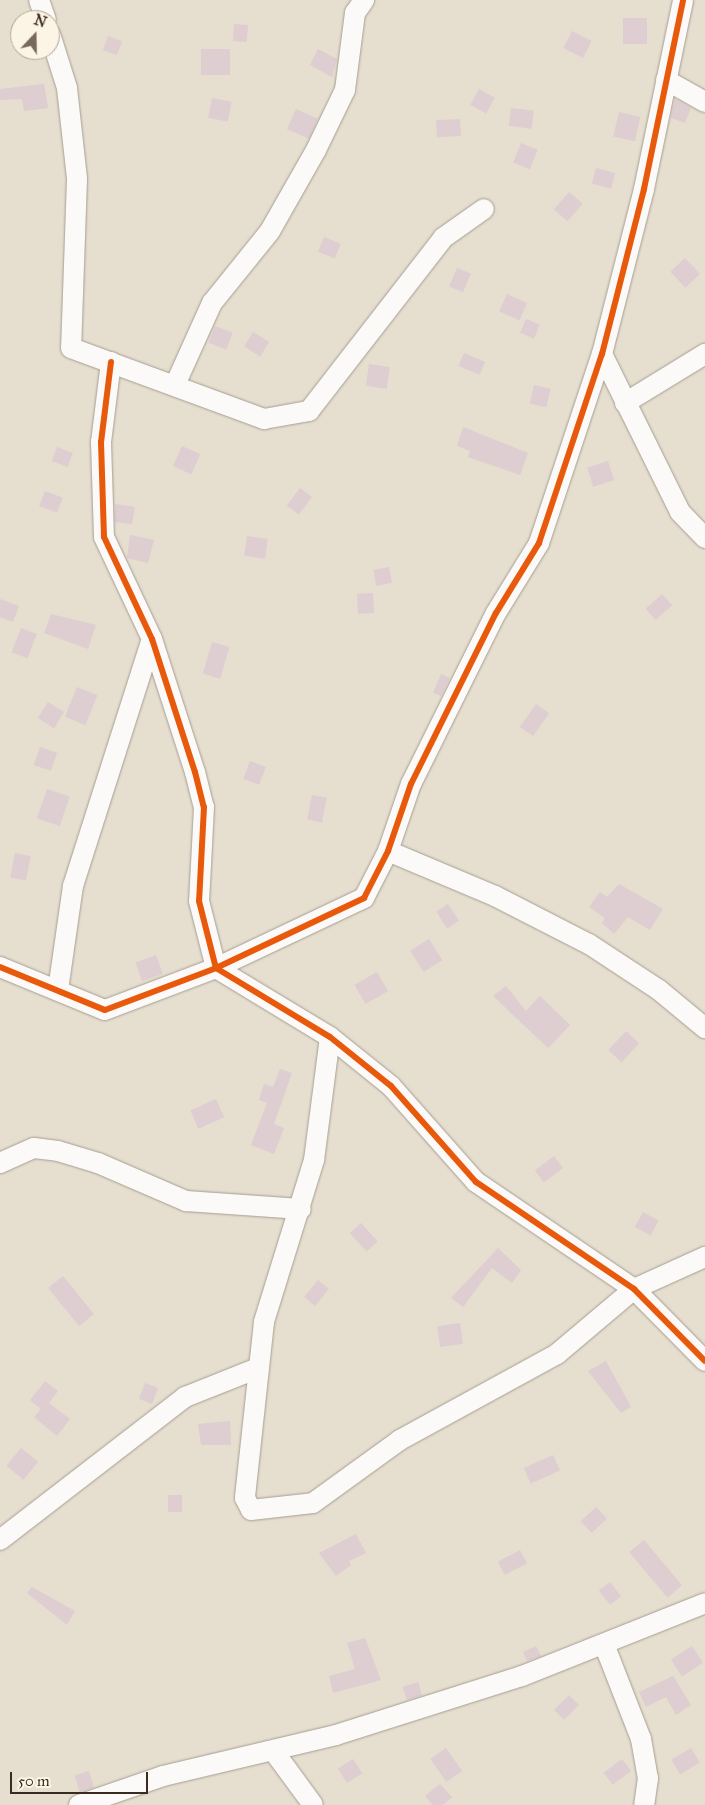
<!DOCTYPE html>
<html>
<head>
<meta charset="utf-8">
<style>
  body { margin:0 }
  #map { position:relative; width:705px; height:1805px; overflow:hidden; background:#e6dece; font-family:"IM FELL Great Primer",serif }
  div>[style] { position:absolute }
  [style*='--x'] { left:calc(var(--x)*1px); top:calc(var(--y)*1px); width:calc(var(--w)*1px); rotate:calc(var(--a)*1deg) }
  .building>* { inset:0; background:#decdd1; transform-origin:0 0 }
  .roads { filter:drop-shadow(0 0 1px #a59e93) drop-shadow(0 0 1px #a59e93) }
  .street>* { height:20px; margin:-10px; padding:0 10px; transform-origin:10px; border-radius:10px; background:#fbfaf8 }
  .cycleway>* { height:6px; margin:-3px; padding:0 3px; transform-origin:3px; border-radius:3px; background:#e8590c }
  span { translate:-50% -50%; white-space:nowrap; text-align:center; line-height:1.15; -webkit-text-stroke:4px #fcf5e5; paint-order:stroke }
  .north { position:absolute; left:10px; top:10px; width:50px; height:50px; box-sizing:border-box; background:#fcf5e5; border:1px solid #afa495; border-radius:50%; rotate:21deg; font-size:14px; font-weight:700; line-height:20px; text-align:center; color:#3b2a1e }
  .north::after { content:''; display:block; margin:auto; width:18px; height:22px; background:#77695c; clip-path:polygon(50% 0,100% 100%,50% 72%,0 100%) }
  .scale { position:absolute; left:10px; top:1772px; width:138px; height:22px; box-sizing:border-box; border:2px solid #3b2a1e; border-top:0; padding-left:6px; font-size:15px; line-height:18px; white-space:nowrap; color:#3b2a1e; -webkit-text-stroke:4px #fcf5e5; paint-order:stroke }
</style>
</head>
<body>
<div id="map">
  <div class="building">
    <i style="left:623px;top:18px;width:24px;height:26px"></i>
    <i style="left:234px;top:24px;width:14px;height:17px;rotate:4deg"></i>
    <i style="left:572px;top:31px;width:22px;height:19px;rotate:27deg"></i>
    <i style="left:108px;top:36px;width:15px;height:15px;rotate:20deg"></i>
    <i style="left:201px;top:49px;width:29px;height:26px"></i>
    <i style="clip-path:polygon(318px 49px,337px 59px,332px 77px,310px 65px)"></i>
    <i style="clip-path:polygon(44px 84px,48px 108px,24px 111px,22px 99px,0 100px,0 89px)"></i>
    <i style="left:479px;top:89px;width:18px;height:18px;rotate:29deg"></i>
    <i style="left:212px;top:98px;width:20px;height:20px;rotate:11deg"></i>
    <i style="clip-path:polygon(675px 99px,691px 108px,685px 123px,671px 118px)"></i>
    <i style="left:511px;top:108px;width:23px;height:18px;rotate:7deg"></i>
    <i style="left:296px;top:109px;width:24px;height:22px;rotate:24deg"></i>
    <i style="left:619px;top:112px;width:22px;height:25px;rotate:13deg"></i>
    <i style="left:460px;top:119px;width:17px;height:24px;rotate:87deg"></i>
    <i style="left:521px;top:143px;width:18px;height:21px;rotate:22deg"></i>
    <i style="left:596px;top:168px;width:20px;height:16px;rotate:15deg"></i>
    <i style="left:569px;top:192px;width:18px;height:23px;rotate:41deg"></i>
    <i style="left:324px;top:237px;width:18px;height:16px;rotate:22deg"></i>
    <i style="left:685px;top:258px;width:22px;height:20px;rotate:47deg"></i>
    <i style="left:457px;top:268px;width:15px;height:20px;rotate:23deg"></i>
    <i style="left:507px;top:294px;width:22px;height:19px;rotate:24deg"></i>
    <i style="left:526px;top:319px;width:15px;height:15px;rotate:23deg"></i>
    <i style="left:215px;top:326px;width:19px;height:18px;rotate:21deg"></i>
    <i style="left:253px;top:332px;width:19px;height:17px;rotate:32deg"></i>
    <i style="left:464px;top:353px;width:23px;height:14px;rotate:23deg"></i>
    <i style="left:369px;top:364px;width:21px;height:22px;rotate:8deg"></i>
    <i style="left:534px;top:385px;width:17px;height:19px;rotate:13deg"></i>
    <i style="clip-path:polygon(463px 427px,528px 453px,520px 475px,468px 457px,470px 451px,457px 446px)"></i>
    <i style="left:182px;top:446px;width:20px;height:22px;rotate:24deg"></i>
    <i style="left:57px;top:447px;width:17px;height:15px;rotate:21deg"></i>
    <i style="left:608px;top:461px;width:20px;height:22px;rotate:72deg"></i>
    <i style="left:300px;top:488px;width:15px;height:22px;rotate:37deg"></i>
    <i style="left:45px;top:491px;width:19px;height:16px;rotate:21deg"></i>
    <i style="clip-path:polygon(115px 504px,135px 507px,132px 524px,115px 522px)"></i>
    <i style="clip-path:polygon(130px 535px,154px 540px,148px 563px,127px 558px)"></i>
    <i style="left:247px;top:536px;width:21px;height:20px;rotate:8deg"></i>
    <i style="left:389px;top:567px;width:16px;height:16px;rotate:79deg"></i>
    <i style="left:373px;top:593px;width:20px;height:16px;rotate:87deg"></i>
    <i style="left:662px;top:594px;width:15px;height:22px;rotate:48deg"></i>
    <i style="clip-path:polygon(0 599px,19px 606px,13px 622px,0 617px)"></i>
    <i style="clip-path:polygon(51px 614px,96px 625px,88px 649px,44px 633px)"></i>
    <i style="left:21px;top:628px;width:17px;height:26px;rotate:21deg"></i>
    <i style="left:212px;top:642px;width:18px;height:33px;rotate:16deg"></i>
    <i style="clip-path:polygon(441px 674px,450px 678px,441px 696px,433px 693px)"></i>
    <i style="left:77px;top:687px;width:22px;height:32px;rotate:22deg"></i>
    <i style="left:48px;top:702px;width:19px;height:19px;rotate:32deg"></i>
    <i style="left:536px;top:704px;width:16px;height:28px;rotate:35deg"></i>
    <i style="left:40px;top:747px;width:18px;height:19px;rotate:19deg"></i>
    <i style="left:250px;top:761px;width:17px;height:19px;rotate:21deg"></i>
    <i style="left:47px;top:789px;width:24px;height:31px;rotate:19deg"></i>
    <i style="left:312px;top:795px;width:15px;height:25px;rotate:11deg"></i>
    <i style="left:15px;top:853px;width:16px;height:25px;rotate:11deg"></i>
    <i style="clip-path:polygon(619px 884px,663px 909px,650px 930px,628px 917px,614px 934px,602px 923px,605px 918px,589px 907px,600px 892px,607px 897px)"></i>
    <i style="left:448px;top:904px;width:20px;height:14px;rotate:57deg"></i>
    <i style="left:429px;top:939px;width:25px;height:22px;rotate:58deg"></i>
    <i style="left:156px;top:955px;width:20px;height:22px;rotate:70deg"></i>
    <i style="left:377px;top:972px;width:22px;height:26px;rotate:60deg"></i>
    <i style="clip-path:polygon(506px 986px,526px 1011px,540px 996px,570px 1025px,548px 1048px,493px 996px)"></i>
    <i style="left:626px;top:1031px;width:18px;height:26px;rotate:43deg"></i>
    <i style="clip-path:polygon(280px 1069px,292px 1073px,274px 1124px,284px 1128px,274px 1154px,251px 1145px,267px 1103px,259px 1100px,264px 1084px,273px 1087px)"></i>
    <i style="left:216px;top:1099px;width:20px;height:28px;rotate:66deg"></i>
    <i style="left:554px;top:1156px;width:15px;height:24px;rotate:53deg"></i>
    <i style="left:643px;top:1212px;width:18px;height:17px;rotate:29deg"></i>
    <i style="left:361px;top:1223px;width:25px;height:15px;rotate:48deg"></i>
    <i style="clip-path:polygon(498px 1248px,521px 1270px,512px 1283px,492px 1268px,463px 1307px,451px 1298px)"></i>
    <i style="left:63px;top:1276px;width:49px;height:19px;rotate:51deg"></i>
    <i style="left:318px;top:1280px;width:14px;height:22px;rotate:39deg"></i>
    <i style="left:460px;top:1323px;width:21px;height:23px;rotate:82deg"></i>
    <i style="clip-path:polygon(606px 1361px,631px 1407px,621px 1413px,588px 1371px)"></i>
    <i style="clip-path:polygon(45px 1381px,58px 1391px,49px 1403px,70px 1419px,57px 1436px,34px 1417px,41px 1409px,30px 1400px)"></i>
    <i style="left:145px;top:1383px;width:14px;height:17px;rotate:21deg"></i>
    <i style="clip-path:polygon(230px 1421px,231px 1445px,201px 1445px,198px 1424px)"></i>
    <i style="left:21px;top:1448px;width:22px;height:23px;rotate:39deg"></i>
    <i style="left:553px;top:1455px;width:17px;height:32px;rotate:66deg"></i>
    <i style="left:168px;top:1495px;width:14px;height:17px"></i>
    <i style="left:596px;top:1507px;width:16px;height:21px;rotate:47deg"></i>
    <i style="clip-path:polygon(356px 1534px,366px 1553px,349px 1561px,351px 1565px,336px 1576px,319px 1553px)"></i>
    <i style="left:644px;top:1540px;width:59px;height:19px;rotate:50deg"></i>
    <i style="left:520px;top:1550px;width:15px;height:25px;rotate:62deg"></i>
    <i style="left:610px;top:1582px;width:18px;height:14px;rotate:52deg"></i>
    <i style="clip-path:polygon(32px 1587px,75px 1611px,67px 1625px,27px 1593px)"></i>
    <i style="clip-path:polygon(365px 1638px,381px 1680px,333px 1693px,329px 1676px,355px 1669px,347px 1643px)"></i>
    <i style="clip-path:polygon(536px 1646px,541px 1656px,527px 1661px,523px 1652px)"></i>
    <i style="left:692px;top:1646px;width:20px;height:25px;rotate:57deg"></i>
    <i style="clip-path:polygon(673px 1676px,691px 1705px,676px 1715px,666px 1697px,646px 1707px,639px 1692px)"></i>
    <i style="left:418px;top:1682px;width:14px;height:16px;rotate:73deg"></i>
    <i style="left:569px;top:1695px;width:14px;height:21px;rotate:45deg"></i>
    <i style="left:446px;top:1748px;width:28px;height:19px;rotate:55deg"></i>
    <i style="left:691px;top:1748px;width:17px;height:23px;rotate:59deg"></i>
    <i style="left:353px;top:1759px;width:17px;height:18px;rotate:57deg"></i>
    <i style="left:622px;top:1759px;width:15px;height:23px;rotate:53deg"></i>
    <i style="left:89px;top:1771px;width:17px;height:15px;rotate:73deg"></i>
    <i style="clip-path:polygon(440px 1784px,452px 1797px,443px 1805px,433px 1805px,425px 1796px)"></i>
  </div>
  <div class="roads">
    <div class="street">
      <i style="--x:39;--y:0;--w:21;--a:71"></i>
      <i style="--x:50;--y:34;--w:57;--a:72.5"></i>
      <i style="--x:67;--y:88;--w:92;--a:83.7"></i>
      <i style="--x:77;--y:179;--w:169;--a:92"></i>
      <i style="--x:71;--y:348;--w:206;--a:20.2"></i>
      <i style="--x:264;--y:419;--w:46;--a:-10.1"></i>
      <i style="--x:309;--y:411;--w:219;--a:-52.2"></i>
      <i style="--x:443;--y:238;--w:50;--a:-35.3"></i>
      <i style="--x:666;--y:80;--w:45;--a:29.4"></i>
      <i style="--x:602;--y:354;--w:176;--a:63.7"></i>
      <i style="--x:680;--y:512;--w:36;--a:46"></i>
      <i style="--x:111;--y:362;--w:81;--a:97.1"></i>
      <i style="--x:101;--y:442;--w:95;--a:88.2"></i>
      <i style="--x:104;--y:537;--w:113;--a:64.8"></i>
      <i style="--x:152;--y:639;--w:140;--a:72.1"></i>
      <i style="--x:195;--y:772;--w:36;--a:76"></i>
      <i style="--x:204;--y:807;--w:94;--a:93"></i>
      <i style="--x:199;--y:901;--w:69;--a:75.8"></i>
      <i style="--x:216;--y:968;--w:133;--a:31.2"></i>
      <i style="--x:330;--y:1037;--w:78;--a:38.8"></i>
      <i style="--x:391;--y:1086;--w:128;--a:48.5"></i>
      <i style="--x:476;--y:1182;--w:191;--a:34.1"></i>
      <i style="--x:634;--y:1289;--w:101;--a:45.4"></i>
      <i style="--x:175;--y:385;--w:90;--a:-65.7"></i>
      <i style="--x:212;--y:303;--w:92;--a:-51.1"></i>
      <i style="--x:270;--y:231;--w:93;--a:-60.4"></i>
      <i style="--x:316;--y:150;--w:67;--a:-64.2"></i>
      <i style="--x:345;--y:90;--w:78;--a:-82.6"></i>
      <i style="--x:355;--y:13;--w:16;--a:-55"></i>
      <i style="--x:625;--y:403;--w:94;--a:-31.5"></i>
      <i style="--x:388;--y:851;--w:116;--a:22.8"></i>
      <i style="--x:495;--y:896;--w:106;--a:27.1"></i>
      <i style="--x:589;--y:944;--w:84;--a:33.3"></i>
      <i style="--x:659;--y:990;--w:60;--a:39.6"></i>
      <i style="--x:0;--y:967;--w:113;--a:22.3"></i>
      <i style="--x:105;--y:1010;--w:119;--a:-20.7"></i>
      <i style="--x:216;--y:968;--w:164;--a:-25.3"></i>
      <i style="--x:364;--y:898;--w:53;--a:-62.9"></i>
      <i style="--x:388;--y:851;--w:71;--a:-71.1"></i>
      <i style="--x:411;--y:784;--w:191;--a:-63.6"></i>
      <i style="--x:496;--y:613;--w:82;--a:-58.4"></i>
      <i style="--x:539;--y:543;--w:199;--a:-71.6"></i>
      <i style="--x:602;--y:354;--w:170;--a:-75.7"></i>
      <i style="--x:644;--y:189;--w:193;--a:-78.3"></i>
      <i style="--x:58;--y:990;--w:105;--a:-81.8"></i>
      <i style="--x:73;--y:886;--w:259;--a:-72.3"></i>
      <i style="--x:330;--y:1037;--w:124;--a:97.4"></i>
      <i style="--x:314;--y:1160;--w:170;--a:107.2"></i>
      <i style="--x:264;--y:1322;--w:177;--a:96.2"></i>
      <i style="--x:245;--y:1498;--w:13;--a:63"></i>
      <i style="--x:251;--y:1510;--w:62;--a:-6.4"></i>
      <i style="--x:313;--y:1503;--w:107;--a:-35.9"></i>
      <i style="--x:400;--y:1440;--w:179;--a:-28.7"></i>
      <i style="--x:557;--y:1354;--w:101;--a:-40.2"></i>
      <i style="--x:634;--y:1289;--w:78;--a:-24.3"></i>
      <i style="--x:0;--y:1163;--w:37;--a:-24"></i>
      <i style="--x:34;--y:1148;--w:24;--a:7"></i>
      <i style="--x:58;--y:1151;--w:42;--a:16.7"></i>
      <i style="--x:98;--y:1163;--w:96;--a:23.4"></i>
      <i style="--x:186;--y:1201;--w:115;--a:4"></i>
      <i style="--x:0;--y:1540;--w:234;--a:-37.7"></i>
      <i style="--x:185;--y:1397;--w:79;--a:-21.7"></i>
      <i style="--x:604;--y:1644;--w:102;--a:68.7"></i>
      <i style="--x:641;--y:1739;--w:40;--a:80"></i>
      <i style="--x:648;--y:1778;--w:27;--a:98"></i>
      <i style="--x:275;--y:1753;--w:64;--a:53.8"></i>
      <i style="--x:79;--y:1805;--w:89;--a:-19"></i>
      <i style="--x:163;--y:1776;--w:178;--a:-13.3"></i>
      <i style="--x:336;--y:1735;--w:195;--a:-17.6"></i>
      <i style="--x:522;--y:1676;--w:197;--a:-21.7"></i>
    </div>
  </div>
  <div class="cycleway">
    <i style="--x:111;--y:362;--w:81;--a:97.1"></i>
    <i style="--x:101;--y:442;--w:95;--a:88.2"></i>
    <i style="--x:104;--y:537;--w:113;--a:64.8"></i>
    <i style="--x:152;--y:639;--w:140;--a:72.1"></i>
    <i style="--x:195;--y:772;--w:36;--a:76"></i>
    <i style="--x:204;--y:807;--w:94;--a:93"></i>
    <i style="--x:199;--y:901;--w:69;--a:75.8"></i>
    <i style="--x:216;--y:968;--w:133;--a:31.2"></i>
    <i style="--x:330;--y:1037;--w:78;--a:38.8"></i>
    <i style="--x:391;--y:1086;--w:128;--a:48.5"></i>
    <i style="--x:476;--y:1182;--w:191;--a:34.1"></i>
    <i style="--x:634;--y:1289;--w:101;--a:45.4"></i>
    <i style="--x:0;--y:967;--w:113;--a:22.3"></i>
    <i style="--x:105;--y:1010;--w:119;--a:-20.7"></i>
    <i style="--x:216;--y:968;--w:164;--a:-25.3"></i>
    <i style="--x:364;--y:898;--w:53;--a:-62.9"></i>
    <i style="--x:388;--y:851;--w:71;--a:-71.1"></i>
    <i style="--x:411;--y:784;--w:191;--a:-63.6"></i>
    <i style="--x:496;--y:613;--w:82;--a:-58.4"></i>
    <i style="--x:539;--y:543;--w:199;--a:-71.6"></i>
    <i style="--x:602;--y:354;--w:170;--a:-75.7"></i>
    <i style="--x:644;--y:189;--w:193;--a:-78.3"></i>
  </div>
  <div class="north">N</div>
  <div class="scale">50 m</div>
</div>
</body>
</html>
